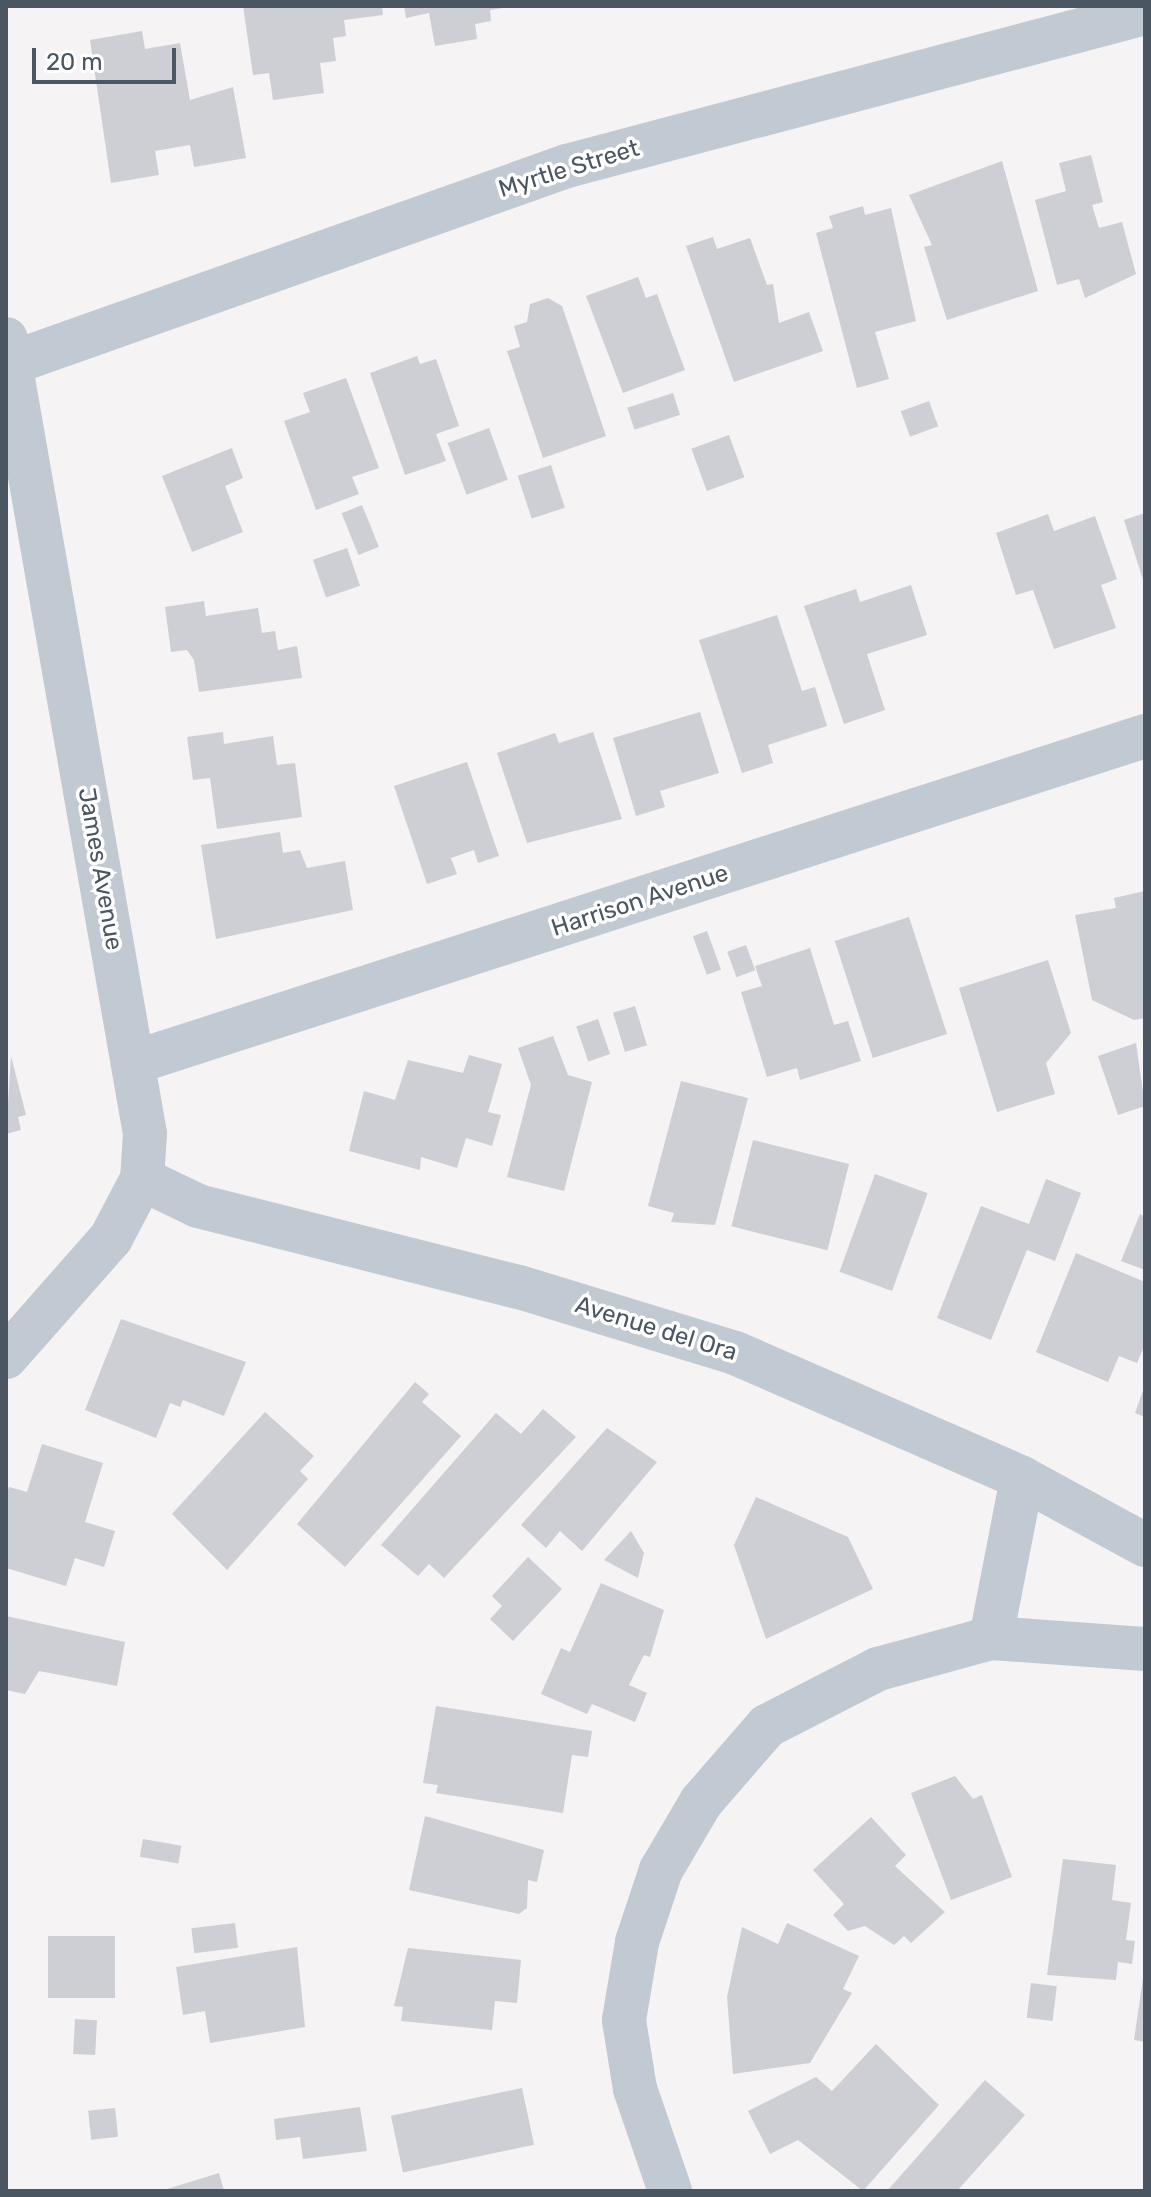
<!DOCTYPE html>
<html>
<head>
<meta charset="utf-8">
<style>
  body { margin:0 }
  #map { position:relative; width:1151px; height:2197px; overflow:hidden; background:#f5f3f3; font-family:Rubik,sans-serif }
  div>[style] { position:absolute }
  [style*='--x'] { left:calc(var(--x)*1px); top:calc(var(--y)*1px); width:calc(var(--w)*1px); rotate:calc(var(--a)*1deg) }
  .building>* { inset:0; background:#cdcfd5; transform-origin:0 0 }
  .street>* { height:44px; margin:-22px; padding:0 22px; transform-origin:22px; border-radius:22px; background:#c1cad2 }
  span { translate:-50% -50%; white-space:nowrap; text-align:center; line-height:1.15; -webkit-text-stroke:7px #fff; paint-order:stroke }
  .street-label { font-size:24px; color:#4a5661 }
  .frame { position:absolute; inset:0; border:8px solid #4a5661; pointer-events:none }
  .scale { position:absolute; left:32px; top:48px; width:144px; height:36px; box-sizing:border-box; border:4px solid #4a5661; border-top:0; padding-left:10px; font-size:24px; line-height:28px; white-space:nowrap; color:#4a5661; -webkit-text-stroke:6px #fff; paint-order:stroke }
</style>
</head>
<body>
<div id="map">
  <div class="building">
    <i style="clip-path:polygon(243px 6px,382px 6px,383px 15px,344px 20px,346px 36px,333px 38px,336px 61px,320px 63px,324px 93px,273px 100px,269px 73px,253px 75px)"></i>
    <i style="clip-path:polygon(404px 6px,503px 6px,503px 8px,490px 10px,491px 21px,475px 24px,477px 39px,435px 46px,429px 13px,406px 18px)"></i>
    <i style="clip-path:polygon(142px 31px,145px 49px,180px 43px,190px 100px,233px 87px,246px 158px,194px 167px,190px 145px,155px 151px,159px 175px,111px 183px,90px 40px)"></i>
    <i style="clip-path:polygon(1091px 155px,1103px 202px,1092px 205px,1099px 228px,1122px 222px,1136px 274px,1085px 298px,1079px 279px,1057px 285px,1035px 200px,1066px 191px,1059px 163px)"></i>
    <i style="clip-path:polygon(1002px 161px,1038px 291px,947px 320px,924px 247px,932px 245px,909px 195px)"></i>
    <i style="clip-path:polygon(863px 206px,865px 215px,891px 208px,916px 321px,875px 332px,889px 379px,857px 388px,816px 233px,833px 228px,829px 216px)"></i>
    <i style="clip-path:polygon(713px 237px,717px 249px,750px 238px,767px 285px,773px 284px,779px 323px,809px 312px,823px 351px,734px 382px,686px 246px)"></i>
    <i style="clip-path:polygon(638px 277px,646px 298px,657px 294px,685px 370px,623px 393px,586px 296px)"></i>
    <i style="clip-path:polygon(548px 298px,562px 306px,606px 436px,543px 458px,507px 351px,520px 347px,514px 326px,527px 322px,530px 304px)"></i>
    <i style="clip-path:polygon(417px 356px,420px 364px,436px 359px,459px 426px,436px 434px,446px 461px,405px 475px,370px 373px)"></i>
    <i style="clip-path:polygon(346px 378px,379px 468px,352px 477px,359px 494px,316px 510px,284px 421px,310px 412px,303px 393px)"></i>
    <i style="left:673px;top:393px;width:23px;height:48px;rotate:72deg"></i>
    <i style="left:929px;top:401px;width:27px;height:30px;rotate:70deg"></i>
    <i style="left:489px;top:428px;width:55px;height:44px;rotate:70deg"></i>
    <i style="left:729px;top:435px;width:45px;height:40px;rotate:70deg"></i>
    <i style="clip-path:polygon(232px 448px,243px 478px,225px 486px,243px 532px,192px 552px,162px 476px)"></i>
    <i style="left:551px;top:465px;width:45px;height:35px;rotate:72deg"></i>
    <i style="left:362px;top:505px;width:45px;height:22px;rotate:68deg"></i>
    <i style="clip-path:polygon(1145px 513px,1145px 583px,1144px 583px,1124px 520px)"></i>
    <i style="clip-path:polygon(1048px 514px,1054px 531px,1095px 516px,1117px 579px,1101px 585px,1116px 628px,1054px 649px,1033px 590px,1016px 595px,996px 533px)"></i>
    <i style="left:347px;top:548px;width:40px;height:36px;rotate:71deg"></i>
    <i style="clip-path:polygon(911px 585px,927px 635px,867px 654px,885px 710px,844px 724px,804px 606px,856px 589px,860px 602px)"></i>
    <i style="clip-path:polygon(204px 601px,206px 616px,258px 608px,262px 633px,275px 631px,278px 650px,297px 646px,302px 678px,199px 692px,194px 660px,187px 650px,171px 652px,165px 607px)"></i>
    <i style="clip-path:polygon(777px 615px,802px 691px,815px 687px,827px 726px,768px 745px,773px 763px,742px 773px,699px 640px)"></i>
    <i style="clip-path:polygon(700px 712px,719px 773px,660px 791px,665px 807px,636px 816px,613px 738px)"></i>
    <i style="clip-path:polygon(223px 732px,224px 744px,273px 736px,277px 765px,295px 763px,302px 817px,217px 829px,210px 778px,193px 780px,187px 737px)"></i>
    <i style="clip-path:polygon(593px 732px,622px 819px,527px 843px,497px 753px,555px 733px,559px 743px)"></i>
    <i style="clip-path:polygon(467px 762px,499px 856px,478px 863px,474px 850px,451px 858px,457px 874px,427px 884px,394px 786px)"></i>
    <i style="clip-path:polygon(280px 832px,283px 853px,300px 850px,307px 868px,345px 861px,353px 910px,216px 939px,201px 845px)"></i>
    <i style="clip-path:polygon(1145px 891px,1145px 1018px,1134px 1020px,1092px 1000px,1075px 915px,1116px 908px,1114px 898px)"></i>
    <i style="left:909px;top:917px;width:123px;height:78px;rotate:72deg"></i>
    <i style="left:707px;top:931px;width:41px;height:15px;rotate:70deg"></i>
    <i style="left:746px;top:945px;width:27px;height:20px;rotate:70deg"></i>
    <i style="clip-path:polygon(810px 948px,834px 1025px,848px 1021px,861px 1061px,800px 1080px,797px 1068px,767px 1077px,741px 992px,762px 986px,755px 966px)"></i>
    <i style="clip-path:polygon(1048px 960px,1071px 1033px,1046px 1063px,1055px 1094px,997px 1112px,959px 988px)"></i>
    <i style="left:635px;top:1006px;width:41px;height:23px;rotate:73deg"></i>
    <i style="left:598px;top:1019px;width:37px;height:23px;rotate:71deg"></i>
    <i style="clip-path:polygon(553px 1036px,568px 1075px,592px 1082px,564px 1191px,507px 1177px,531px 1085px,518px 1048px)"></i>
    <i style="clip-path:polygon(1136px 1043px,1145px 1106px,1118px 1115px,1098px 1056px)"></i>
    <i style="clip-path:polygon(469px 1055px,502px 1064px,488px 1112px,501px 1115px,492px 1146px,466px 1138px,457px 1168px,421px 1157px,420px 1170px,349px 1151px,364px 1091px,395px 1100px,408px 1060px,463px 1073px)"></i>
    <i style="clip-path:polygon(11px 1056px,26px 1115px,18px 1117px,21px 1130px,6px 1134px)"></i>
    <i style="clip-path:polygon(681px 1081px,748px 1098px,715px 1225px,671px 1222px,674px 1213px,648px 1206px)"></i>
    <i style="left:753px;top:1140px;width:99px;height:89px;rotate:14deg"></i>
    <i style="left:875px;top:1174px;width:56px;height:104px;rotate:20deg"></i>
    <i style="clip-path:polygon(1046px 1179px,1081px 1193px,1055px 1261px,1027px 1250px,991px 1340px,937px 1318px,981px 1206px,1029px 1224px)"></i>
    <i style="clip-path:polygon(1140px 1214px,1145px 1217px,1145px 1270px,1121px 1261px)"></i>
    <i style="clip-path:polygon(1076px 1253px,1145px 1282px,1145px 1344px,1137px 1363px,1119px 1356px,1108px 1382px,1036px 1352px)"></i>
    <i style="clip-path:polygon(121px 1319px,246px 1362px,224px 1416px,183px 1400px,180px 1407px,170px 1403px,156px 1438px,85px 1410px)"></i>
    <i style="clip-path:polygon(415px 1382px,429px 1394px,422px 1402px,461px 1436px,345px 1567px,297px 1524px)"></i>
    <i style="clip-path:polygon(1145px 1385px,1145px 1417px,1135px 1413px)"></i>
    <i style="clip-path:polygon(543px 1409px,576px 1437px,444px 1578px,429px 1564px,418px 1576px,381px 1545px,496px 1413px,521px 1434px)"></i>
    <i style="clip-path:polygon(265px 1412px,314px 1456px,300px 1471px,308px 1479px,227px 1570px,172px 1514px)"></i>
    <i style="clip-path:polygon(607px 1428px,657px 1462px,582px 1551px,560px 1531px,546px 1548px,521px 1525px)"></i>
    <i style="clip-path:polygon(42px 1444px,103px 1463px,85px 1522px,115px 1531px,104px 1567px,75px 1558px,66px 1586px,6px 1568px,6px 1496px,9px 1487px,27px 1492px)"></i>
    <i style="clip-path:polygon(756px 1497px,848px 1537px,873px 1589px,766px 1639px,734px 1545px)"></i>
    <i style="clip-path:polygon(631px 1531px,644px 1553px,638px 1578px,604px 1560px)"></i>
    <i style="clip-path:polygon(528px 1557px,562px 1589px,513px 1641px,490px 1619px,502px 1606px,492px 1596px)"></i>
    <i style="clip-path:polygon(601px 1583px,664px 1610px,650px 1657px,644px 1655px,629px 1685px,647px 1693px,635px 1722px,592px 1704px,587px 1714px,541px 1694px,561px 1648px,570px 1652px)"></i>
    <i style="clip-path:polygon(6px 1616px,125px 1642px,117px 1686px,39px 1671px,25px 1694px,6px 1690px)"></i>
    <i style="clip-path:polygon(436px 1706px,592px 1731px,588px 1757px,572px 1755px,563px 1813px,436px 1793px,438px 1785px,423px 1783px)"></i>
    <i style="clip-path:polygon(955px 1776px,973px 1799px,982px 1795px,1012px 1877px,951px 1900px,911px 1793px)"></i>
    <i style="clip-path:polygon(425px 1816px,544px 1850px,537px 1882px,528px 1880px,527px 1908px,519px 1914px,409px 1890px)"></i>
    <i style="clip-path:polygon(871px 1817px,906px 1855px,895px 1866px,945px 1912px,911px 1943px,904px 1936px,894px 1945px,865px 1926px,848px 1931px,833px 1915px,844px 1904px,813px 1870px)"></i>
    <i style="left:143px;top:1839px;width:39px;height:18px;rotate:10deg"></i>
    <i style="clip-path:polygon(1063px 1859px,1116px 1865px,1112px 1900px,1131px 1903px,1126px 1940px,1135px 1941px,1132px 1964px,1118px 1962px,1116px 1980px,1047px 1975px)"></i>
    <i style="left:235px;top:1923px;width:25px;height:44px;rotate:83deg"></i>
    <i style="clip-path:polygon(787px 1923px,859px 1956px,843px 1989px,852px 1993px,810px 2063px,733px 2074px,727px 1997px,742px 1927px,778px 1944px)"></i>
    <i style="left:48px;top:1936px;width:67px;height:62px"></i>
    <i style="clip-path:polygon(297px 1947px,305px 2027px,210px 2043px,205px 2011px,183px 2015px,176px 1967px)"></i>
    <i style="clip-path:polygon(408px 1948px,521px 1960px,517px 2003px,495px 2001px,492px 2030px,401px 2021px,403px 2007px,394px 2006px)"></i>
    <i style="clip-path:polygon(1143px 1978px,1145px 1978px,1145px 2042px,1134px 2040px)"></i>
    <i style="left:1031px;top:1983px;width:26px;height:35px;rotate:7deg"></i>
    <i style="left:75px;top:2019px;width:22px;height:35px;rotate:3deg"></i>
    <i style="clip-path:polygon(876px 2044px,939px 2105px,863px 2191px,798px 2140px,770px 2154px,748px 2111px,816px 2077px,832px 2091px)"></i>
    <i style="clip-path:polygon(985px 2080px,1025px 2115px,957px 2191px,887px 2191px)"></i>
    <i style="left:522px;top:2088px;width:58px;height:134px;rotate:78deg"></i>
    <i style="clip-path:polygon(360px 2107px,367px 2151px,303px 2159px,300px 2137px,276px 2140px,274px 2119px)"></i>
    <i style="left:115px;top:2108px;width:29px;height:27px;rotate:84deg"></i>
    <i style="clip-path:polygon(219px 2173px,224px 2191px,164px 2191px,164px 2190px)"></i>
  </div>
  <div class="street">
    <i style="--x:6;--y:339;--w:807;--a:80.08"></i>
    <i style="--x:145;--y:1134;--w:45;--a:93.8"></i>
    <i style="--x:142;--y:1179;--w:67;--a:117.7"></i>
    <i style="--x:111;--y:1238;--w:159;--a:131.4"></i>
    <i style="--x:6;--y:365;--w:595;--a:-19.53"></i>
    <i style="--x:567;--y:166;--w:598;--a:-14.83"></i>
    <i style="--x:135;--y:1062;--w:1061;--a:-17.89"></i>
    <i style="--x:142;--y:1179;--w:62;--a:25.7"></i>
    <i style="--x:198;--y:1206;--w:331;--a:14.2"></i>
    <i style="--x:519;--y:1287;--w:226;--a:17"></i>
    <i style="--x:735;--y:1353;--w:313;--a:23.5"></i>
    <i style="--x:1022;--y:1478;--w:140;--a:28.6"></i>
    <i style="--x:991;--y:1638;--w:163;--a:-79"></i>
    <i style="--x:670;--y:2191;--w:108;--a:-108.9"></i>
    <i style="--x:635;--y:2089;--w:70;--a:-99.1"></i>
    <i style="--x:624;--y:2020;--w:79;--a:-80.5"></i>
    <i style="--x:637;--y:1942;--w:76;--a:-71.6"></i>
    <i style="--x:661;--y:1870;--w:79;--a:-59.5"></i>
    <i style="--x:701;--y:1802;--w:101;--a:-49"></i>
    <i style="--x:767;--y:1726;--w:125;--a:-27.2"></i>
    <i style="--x:878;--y:1669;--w:117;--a:-15.3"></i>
    <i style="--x:991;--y:1638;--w:154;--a:4.1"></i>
  </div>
  <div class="street-label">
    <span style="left:569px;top:169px;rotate:-17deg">Myrtle Street</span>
    <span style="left:100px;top:869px;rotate:80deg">James Avenue</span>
    <span style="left:640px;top:901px;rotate:-18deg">Harrison Avenue</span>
    <span style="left:656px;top:1329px;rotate:17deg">Avenue del Ora</span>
  </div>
  <div class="frame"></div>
  <div class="scale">20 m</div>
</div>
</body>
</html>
